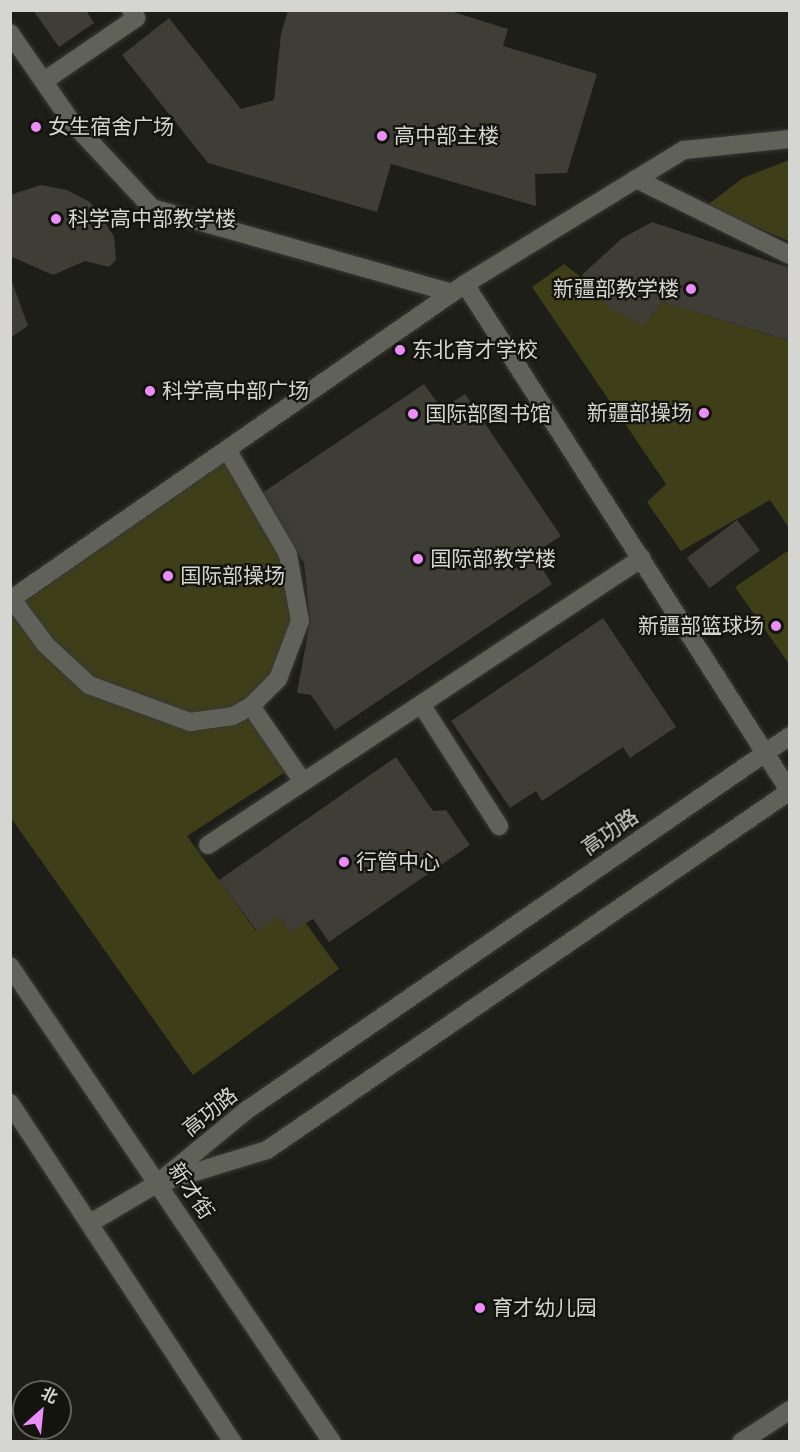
<!DOCTYPE html>
<html>
<head>
<meta charset="utf-8">
<style>
  body { margin:0 }
  #map { position:relative; width:800px; height:1452px; overflow:hidden; background:#1d1e17; font-family:"Roboto Condensed","Noto Sans SC",sans-serif }
  div>[style] { position:absolute }
  [style*='--x'] { left:calc(var(--x)*1px); top:calc(var(--y)*1px); width:calc(var(--w)*1px); rotate:calc(var(--a)*1deg) }
  .green>* { inset:0; background:#3e3f19 }
  .building>* { inset:0; background:#3e3e37; transform-origin:0 0 }
  .roads { filter:drop-shadow(0 0 2px #383935) drop-shadow(0 0 2px #383935) }
  .minor>* { height:18px; margin:-9px; padding:0 9px; transform-origin:9px; border-radius:9px; background:#606159 }
  .dots>* { width:16px; height:16px; translate:-50% -50%; box-sizing:border-box; border:3px solid #14140e; border-radius:50% }
  span { translate:-50% -50%; white-space:nowrap; text-align:center; line-height:1.15; -webkit-text-stroke:4.5px #14140e; paint-order:stroke }
  .poi-label { font-size:21px; color:#d5d5d1 }
  .left { translate:0 -50%; text-align:left }
  .right { translate:-100% -50%; text-align:right }
  .street-label { font-size:21px; color:#d5d5d1 }
  .frame { position:absolute; inset:0; border:12px solid #d5d5d1; pointer-events:none }
  .north { position:absolute; left:12px; top:1380px; width:60px; height:60px; box-sizing:border-box; background:#14140e; border:2px solid #61615c; border-radius:50%; rotate:27deg; font-size:16px; font-weight:700; line-height:24px; text-align:center; color:#d5d5d1 }
  .north::after { content:''; display:block; margin:auto; width:21px; height:27px; background:#eb8dfc; clip-path:polygon(50% 0,100% 100%,50% 72%,0 100%) }
</style>
</head>
<body>
<div id="map">
  <div class="green">
    <i style="clip-path:polygon(789px 160px,789px 241px,706px 206px,743px 178px)"></i>
    <i style="clip-path:polygon(564px 264px,644px 326px,662px 302px,789px 341px,789px 528px,770px 500px,681px 551px,647px 502px,666px 484px,532px 287px)"></i>
    <i style="clip-path:polygon(227px 449px,288px 554px,300px 621px,278px 679px,251px 706px,293px 767px,187px 836px,256px 931px,278px 916px,290px 932px,305px 922px,339px 969px,193px 1075px,11px 818px,10px 600px)"></i>
    <i style="clip-path:polygon(789px 550px,789px 664px,735px 587px)"></i>
  </div>
  <div class="building">
    <i style="clip-path:polygon(33px 10px,86px 10px,94px 23px,59px 47px)"></i>
    <i style="clip-path:polygon(288px 10px,447px 10px,508px 29px,503px 46px,597px 74px,567px 173px,535px 174px,536px 206px,391px 164px,377px 212px,208px 163px,122px 55px,169px 18px,241px 109px,274px 100px,281px 34px)"></i>
    <i style="clip-path:polygon(41px 185px,67px 190px,90px 202px,114px 236px,116px 260px,109px 267px,85px 261px,53px 275px,10px 256px,10px 195px)"></i>
    <i style="clip-path:polygon(652px 222px,790px 268px,790px 341px,662px 302px,644px 326px,612px 310px,582px 275px,621px 239px)"></i>
    <i style="clip-path:polygon(11px 279px,28px 326px,10px 338px,10px 280px)"></i>
    <i style="clip-path:polygon(424px 384px,442px 409px,465px 394px,561px 536px,533px 554px,552px 584px,335px 730px,311px 695px,297px 693px,310px 621px,304px 563px,259px 495px)"></i>
    <i style="left:737px;top:520px;width:38px;height:63px;rotate:53deg"></i>
    <i style="clip-path:polygon(603px 618px,676px 727px,630px 758px,623px 747px,542px 801px,536px 791px,510px 808px,451px 721px)"></i>
    <i style="clip-path:polygon(396px 757px,433px 811px,446px 810px,470px 845px,329px 942px,313px 919px,290px 932px,278px 916px,257px 931px,219px 880px)"></i>
  </div>
  <div class="roads">
    <div class="minor">
      <i style="--x:10;--y:33;--w:107;--a:55.3"></i>
      <i style="--x:71;--y:121;--w:119;--a:47"></i>
      <i style="--x:152;--y:208;--w:312;--a:15.8"></i>
      <i style="--x:44;--y:81;--w:112;--a:-34.4"></i>
      <i style="--x:136;--y:18;--w:9;--a:-122"></i>
      <i style="--x:636;--y:179;--w:172;--a:26.3"></i>
      <i style="--x:465;--y:284;--w:603;--a:57.39"></i>
      <i style="--x:12;--y:599;--w:57;--a:53.5"></i>
      <i style="--x:46;--y:645;--w:59;--a:42.9"></i>
      <i style="--x:89;--y:685;--w:108;--a:20.1"></i>
      <i style="--x:190;--y:722;--w:43;--a:-7.9"></i>
      <i style="--x:233;--y:716;--w:21;--a:-29"></i>
      <i style="--x:251;--y:706;--w:38;--a:-45"></i>
      <i style="--x:278;--y:679;--w:62;--a:-69.2"></i>
      <i style="--x:300;--y:621;--w:68;--a:-100.2"></i>
      <i style="--x:288;--y:554;--w:121;--a:-120.2"></i>
      <i style="--x:10;--y:600;--w:554;--a:-34.78"></i>
      <i style="--x:465;--y:284;--w:257;--a:-31.5"></i>
      <i style="--x:684;--y:150;--w:107;--a:-5.9"></i>
      <i style="--x:421;--y:704;--w:145;--a:57.4"></i>
      <i style="--x:251;--y:706;--w:92;--a:55.6"></i>
      <i style="--x:208;--y:845;--w:520;--a:-33.48"></i>
      <i style="--x:10;--y:966;--w:575;--a:55.92"></i>
      <i style="--x:10;--y:1103;--w:406;--a:56.7"></i>
      <i style="--x:166;--y:1181;--w:106;--a:-17.1"></i>
      <i style="--x:267;--y:1150;--w:634;--a:-34.47"></i>
      <i style="--x:92;--y:1222;--w:77;--a:-30.6"></i>
      <i style="--x:158;--y:1183;--w:115;--a:-39.4"></i>
      <i style="--x:247;--y:1110;--w:659;--a:-34.56"></i>
      <i style="--x:741;--y:1442;--w:59;--a:-33.1"></i>
    </div>
  </div>
  <div class="dots">
    <i style="left:36px;top:127px;background:#eb8dfc"></i>
    <i style="left:382px;top:136px;background:#eb8dfc"></i>
    <i style="left:56px;top:219px;background:#eb8dfc"></i>
    <i style="left:691px;top:289px;background:#eb8dfc"></i>
    <i style="left:400px;top:350px;background:#eb8dfc"></i>
    <i style="left:150px;top:391px;background:#eb8dfc"></i>
    <i style="left:704px;top:413px;background:#eb8dfc"></i>
    <i style="left:413px;top:414px;background:#eb8dfc"></i>
    <i style="left:418px;top:559px;background:#eb8dfc"></i>
    <i style="left:168px;top:576px;background:#eb8dfc"></i>
    <i style="left:776px;top:626px;background:#eb8dfc"></i>
    <i style="left:344px;top:862px;background:#eb8dfc"></i>
    <i style="left:480px;top:1308px;background:#eb8dfc"></i>
  </div>
  <div class="poi-label">
    <span class="left" style="left:48px;top:127px">女生宿舍广场</span>
    <span class="left" style="left:394px;top:136px">高中部主楼</span>
    <span class="left" style="left:68px;top:219px">科学高中部教学楼</span>
    <span class="right" style="left:679px;top:289px">新疆部教学楼</span>
    <span class="left" style="left:412px;top:350px">东北育才学校</span>
    <span class="left" style="left:162px;top:391px">科学高中部广场</span>
    <span class="right" style="left:692px;top:413px">新疆部操场</span>
    <span class="left" style="left:425px;top:414px">国际部图书馆</span>
    <span class="left" style="left:430px;top:559px">国际部教学楼</span>
    <span class="left" style="left:180px;top:576px">国际部操场</span>
    <span class="right" style="left:764px;top:626px">新疆部篮球场</span>
    <span class="left" style="left:356px;top:862px">行管中心</span>
    <span class="left" style="left:492px;top:1308px">育才幼儿园</span>
  </div>
  <div class="street-label">
    <span style="left:610px;top:832px;rotate:-35deg">高功路</span>
    <span style="left:210px;top:1112px;rotate:-39deg">高功路</span>
    <span style="left:191px;top:1191px;rotate:56deg">新才街</span>
  </div>
  <div class="frame"></div>
  <div class="north">北</div>
</div>
</body>
</html>
